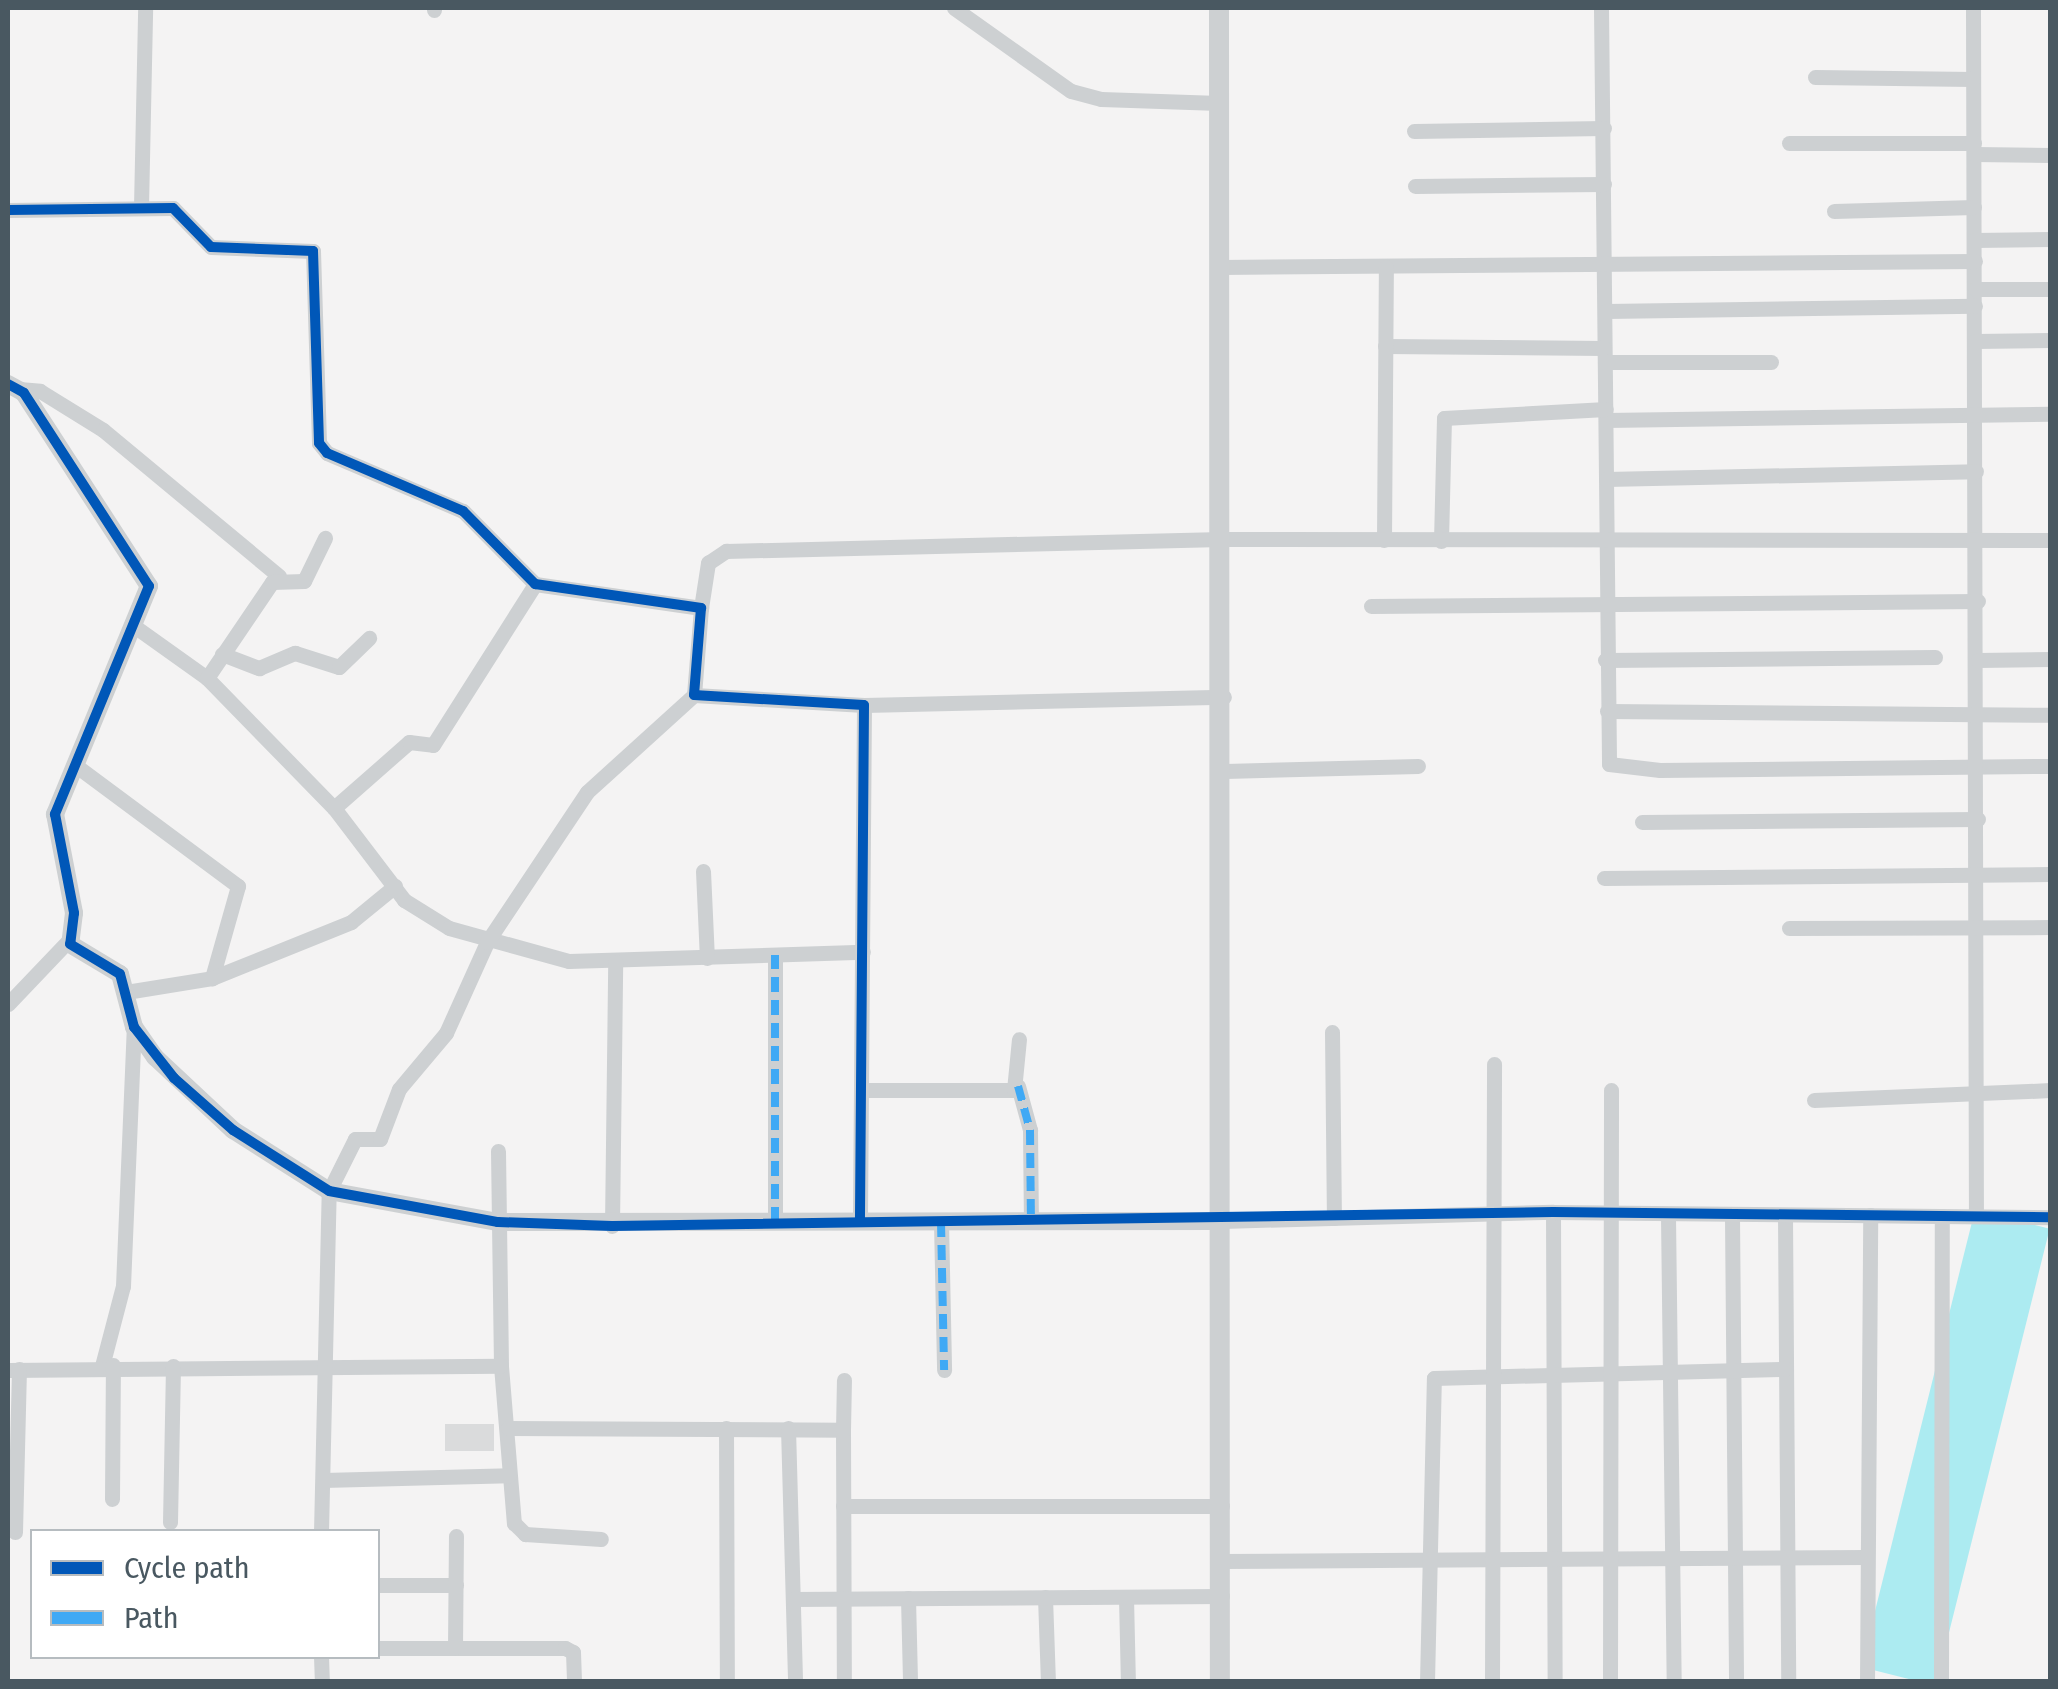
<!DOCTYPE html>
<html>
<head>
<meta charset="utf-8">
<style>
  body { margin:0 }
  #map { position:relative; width:2058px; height:1689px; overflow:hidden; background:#f4f3f3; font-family:"Fira Sans Condensed",sans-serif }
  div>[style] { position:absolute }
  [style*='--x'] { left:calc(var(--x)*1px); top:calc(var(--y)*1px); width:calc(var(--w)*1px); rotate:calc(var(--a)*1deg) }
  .water>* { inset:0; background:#acebf1; transform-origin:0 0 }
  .building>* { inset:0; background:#dadbdc; transform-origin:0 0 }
  .minor>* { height:15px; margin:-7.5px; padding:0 7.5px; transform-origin:7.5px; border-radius:7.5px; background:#cdd0d2 }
  .tertiary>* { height:18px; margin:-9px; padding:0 9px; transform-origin:9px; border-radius:9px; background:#cdd0d2 }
  .secondary>* { height:20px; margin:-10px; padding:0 10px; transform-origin:10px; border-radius:10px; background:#cdd0d2 }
  .quiet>* { height:8px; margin-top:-4px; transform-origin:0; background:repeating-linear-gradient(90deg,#3fa9f5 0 15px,transparent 0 23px) }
  .cycleway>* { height:10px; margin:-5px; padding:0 5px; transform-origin:5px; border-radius:5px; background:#0057b8 }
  span { translate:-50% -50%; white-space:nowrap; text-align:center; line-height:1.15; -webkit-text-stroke:10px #fff; paint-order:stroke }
  .frame { position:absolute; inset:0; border:10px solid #495861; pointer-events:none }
  .legend { position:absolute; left:30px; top:1529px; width:350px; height:130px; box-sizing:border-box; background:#fff; border:2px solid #b6bcc0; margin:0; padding:12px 18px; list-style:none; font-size:30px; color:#495861 }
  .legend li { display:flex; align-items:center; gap:20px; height:50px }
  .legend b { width:50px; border:2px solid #b6bcc0 }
</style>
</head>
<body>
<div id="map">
  <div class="water">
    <i style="left:1975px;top:1210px;width:77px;height:471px;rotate:14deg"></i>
  </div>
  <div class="building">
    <i style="left:445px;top:1424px;width:49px;height:27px"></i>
  </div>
  <div class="minor">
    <i style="--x:954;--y:8;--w:143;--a:35.4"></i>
    <i style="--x:1071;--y:91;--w:31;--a:15"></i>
    <i style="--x:1101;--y:99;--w:118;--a:1.9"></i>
    <i style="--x:1601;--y:8;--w:756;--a:89.39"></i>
    <i style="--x:1609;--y:764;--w:51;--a:6.7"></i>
    <i style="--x:1660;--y:770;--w:390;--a:-0.6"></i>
    <i style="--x:1973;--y:8;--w:1208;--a:89.86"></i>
    <i style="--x:434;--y:10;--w:2;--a:-90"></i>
    <i style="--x:1815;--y:77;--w:158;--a:0.7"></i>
    <i style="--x:1414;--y:131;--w:190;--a:-0.9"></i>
    <i style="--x:1789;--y:143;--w:185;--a:0"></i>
    <i style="--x:1974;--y:154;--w:76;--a:0.8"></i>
    <i style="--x:1415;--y:186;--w:189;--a:-0.6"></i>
    <i style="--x:141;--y:207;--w:199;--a:-88.8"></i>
    <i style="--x:8;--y:210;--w:165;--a:-0.7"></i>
    <i style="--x:173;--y:208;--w:54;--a:45.7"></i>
    <i style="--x:211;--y:247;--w:102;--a:2.2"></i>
    <i style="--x:313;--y:251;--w:192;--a:88.2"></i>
    <i style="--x:319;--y:443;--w:13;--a:51"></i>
    <i style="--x:327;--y:453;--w:148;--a:23.1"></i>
    <i style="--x:463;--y:511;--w:103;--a:45.4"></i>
    <i style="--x:535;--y:584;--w:168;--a:8.2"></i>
    <i style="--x:701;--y:608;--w:87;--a:94.6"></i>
    <i style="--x:694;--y:695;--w:170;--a:3.4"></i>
    <i style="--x:864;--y:705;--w:515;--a:90.45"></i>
    <i style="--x:1834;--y:211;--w:140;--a:-1.6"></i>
    <i style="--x:1974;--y:240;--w:76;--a:-0.8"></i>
    <i style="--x:1220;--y:267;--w:755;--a:-0.46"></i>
    <i style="--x:1975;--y:289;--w:75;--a:0"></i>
    <i style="--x:1606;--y:311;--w:369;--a:-0.8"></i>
    <i style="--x:1975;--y:341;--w:75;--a:-0.8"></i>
    <i style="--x:1385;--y:346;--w:219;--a:0.5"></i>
    <i style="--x:1605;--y:362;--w:166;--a:0"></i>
    <i style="--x:19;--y:389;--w:21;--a:5"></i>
    <i style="--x:40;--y:391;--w:74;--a:31.8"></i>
    <i style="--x:103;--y:430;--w:229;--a:39.7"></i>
    <i style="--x:1606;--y:420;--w:444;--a:-0.8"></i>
    <i style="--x:1606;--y:479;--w:370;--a:-1.2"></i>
    <i style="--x:1384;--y:540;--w:273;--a:-89.6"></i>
    <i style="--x:1441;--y:541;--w:123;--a:-88.6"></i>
    <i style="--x:1444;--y:418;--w:162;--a:-3.2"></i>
    <i style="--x:1371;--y:606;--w:607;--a:-0.47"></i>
    <i style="--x:701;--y:608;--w:46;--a:-81.2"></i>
    <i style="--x:708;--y:563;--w:22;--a:-34"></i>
    <i style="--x:726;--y:551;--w:496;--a:-1.4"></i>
    <i style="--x:1222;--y:539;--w:828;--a:0.07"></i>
    <i style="--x:134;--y:626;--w:90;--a:35.5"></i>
    <i style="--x:207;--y:678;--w:182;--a:45.7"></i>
    <i style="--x:334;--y:808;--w:116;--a:52.7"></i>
    <i style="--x:404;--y:900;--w:53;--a:31.9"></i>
    <i style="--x:449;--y:928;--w:124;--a:15.4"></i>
    <i style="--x:569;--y:961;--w:294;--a:-1.8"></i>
    <i style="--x:222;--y:654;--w:40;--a:21"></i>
    <i style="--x:259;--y:668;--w:39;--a:-23"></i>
    <i style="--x:295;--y:653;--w:46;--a:17.7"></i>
    <i style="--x:339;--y:667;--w:42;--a:-44"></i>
    <i style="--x:1605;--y:660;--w:330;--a:-0.5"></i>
    <i style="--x:1978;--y:660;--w:72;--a:-0.8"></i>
    <i style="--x:207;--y:678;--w:116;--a:-55.9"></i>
    <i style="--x:272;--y:582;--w:32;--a:-2"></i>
    <i style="--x:304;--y:581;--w:48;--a:-64"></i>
    <i style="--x:864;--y:705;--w:360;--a:-1.3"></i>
    <i style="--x:1607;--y:711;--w:443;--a:0.5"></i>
    <i style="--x:75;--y:765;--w:203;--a:36.6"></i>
    <i style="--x:238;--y:886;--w:96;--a:105.8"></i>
    <i style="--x:1225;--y:771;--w:193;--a:-1.5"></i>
    <i style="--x:334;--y:808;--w:100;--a:-41.3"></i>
    <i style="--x:409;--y:742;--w:24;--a:7"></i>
    <i style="--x:433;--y:745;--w:191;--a:-57.6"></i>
    <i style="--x:1642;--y:822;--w:336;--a:-0.5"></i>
    <i style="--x:703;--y:871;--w:87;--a:87.4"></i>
    <i style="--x:1604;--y:878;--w:446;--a:-0.5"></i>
    <i style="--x:1789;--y:928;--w:261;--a:-0.2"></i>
    <i style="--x:126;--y:992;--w:87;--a:-9.2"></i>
    <i style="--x:212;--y:978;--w:150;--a:-21.9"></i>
    <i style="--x:351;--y:922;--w:57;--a:-39.3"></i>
    <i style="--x:8;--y:1004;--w:90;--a:-46.4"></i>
    <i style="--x:1332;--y:1032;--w:186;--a:89.4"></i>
    <i style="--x:1018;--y:1086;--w:46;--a:74.7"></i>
    <i style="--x:1030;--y:1130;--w:92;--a:89.4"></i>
    <i style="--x:862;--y:1090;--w:152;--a:0"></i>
    <i style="--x:1014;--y:1090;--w:51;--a:-84.4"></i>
    <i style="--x:1814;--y:1100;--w:236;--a:-2.4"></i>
    <i style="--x:498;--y:1151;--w:215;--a:89.2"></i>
    <i style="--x:501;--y:1366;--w:158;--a:85.3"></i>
    <i style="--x:514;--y:1523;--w:16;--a:45"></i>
    <i style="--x:525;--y:1534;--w:76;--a:3.8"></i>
    <i style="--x:1553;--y:1212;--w:470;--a:89.8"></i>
    <i style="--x:1668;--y:1216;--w:466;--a:89.3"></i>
    <i style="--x:1785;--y:1216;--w:466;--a:89.6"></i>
    <i style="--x:1732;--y:1217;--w:465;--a:89.5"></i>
    <i style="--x:1222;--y:1221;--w:331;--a:-1.6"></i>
    <i style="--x:1553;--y:1212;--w:497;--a:0.6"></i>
    <i style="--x:775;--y:1222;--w:267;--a:-90"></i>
    <i style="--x:941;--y:1222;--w:148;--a:88.8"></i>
    <i style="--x:612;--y:1226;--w:264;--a:-89.3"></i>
    <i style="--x:102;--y:1366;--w:83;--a:-75.3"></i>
    <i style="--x:123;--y:1286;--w:259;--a:-87.6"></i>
    <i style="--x:8;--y:1370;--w:493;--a:-0.5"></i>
    <i style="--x:508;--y:1428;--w:335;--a:0.3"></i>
    <i style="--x:843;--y:1430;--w:252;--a:89.8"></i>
    <i style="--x:726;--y:1428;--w:254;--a:89.8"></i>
    <i style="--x:788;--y:1428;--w:254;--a:88.4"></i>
    <i style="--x:843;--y:1430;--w:50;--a:-88.9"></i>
    <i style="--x:323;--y:1480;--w:186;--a:-1.5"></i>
    <i style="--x:112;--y:1499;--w:134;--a:-89.6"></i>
    <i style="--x:843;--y:1506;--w:379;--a:0"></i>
    <i style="--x:170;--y:1522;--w:156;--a:-88.9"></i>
    <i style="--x:15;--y:1532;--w:163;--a:-88.6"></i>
    <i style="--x:321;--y:1532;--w:341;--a:-88.7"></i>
    <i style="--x:329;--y:1191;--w:58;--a:-63.4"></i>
    <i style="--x:355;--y:1139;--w:25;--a:0"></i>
    <i style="--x:380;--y:1139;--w:53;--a:-69.2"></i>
    <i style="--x:399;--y:1089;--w:73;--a:-50"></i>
    <i style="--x:446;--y:1033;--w:100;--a:-65.7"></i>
    <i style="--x:487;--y:942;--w:180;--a:-56.3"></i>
    <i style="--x:587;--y:792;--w:144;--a:-42.2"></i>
    <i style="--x:1222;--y:1561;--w:644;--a:-0.36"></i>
    <i style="--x:378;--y:1585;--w:78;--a:0"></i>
    <i style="--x:1045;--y:1597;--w:85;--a:88"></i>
    <i style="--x:1126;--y:1597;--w:85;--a:88.7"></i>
    <i style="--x:908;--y:1598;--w:84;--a:88.6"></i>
    <i style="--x:793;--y:1599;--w:429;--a:-0.4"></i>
    <i style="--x:378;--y:1648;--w:187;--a:0"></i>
    <i style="--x:565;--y:1648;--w:9;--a:27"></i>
    <i style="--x:573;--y:1652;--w:30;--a:88"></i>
    <i style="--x:455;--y:1648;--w:112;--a:-89.5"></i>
    <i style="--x:321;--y:1656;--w:26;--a:88"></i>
    <i style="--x:1427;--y:1682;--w:304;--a:-88.7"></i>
    <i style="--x:1434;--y:1378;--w:352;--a:-1.5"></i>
    <i style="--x:1492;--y:1682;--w:618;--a:-89.81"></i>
    <i style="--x:1610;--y:1682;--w:592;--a:-89.9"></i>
    <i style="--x:1867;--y:1682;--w:467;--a:-89.6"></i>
    <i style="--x:1941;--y:1682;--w:466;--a:-89.9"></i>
  </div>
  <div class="tertiary">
    <i style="--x:8;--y:384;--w:18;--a:29"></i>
    <i style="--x:24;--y:393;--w:230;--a:57.1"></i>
    <i style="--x:149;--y:586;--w:247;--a:112.4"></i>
    <i style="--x:55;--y:814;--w:101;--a:79.1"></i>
    <i style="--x:74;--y:913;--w:31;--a:97"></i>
    <i style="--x:70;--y:944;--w:58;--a:31"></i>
    <i style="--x:120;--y:974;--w:55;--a:75.2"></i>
    <i style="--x:134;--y:1027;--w:37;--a:55"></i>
    <i style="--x:155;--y:1057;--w:107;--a:43.1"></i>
    <i style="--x:233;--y:1130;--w:114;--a:32.4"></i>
    <i style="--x:329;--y:1191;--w:172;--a:10.4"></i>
    <i style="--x:498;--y:1222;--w:724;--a:-0.08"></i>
  </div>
  <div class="secondary">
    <i style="--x:1219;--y:8;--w:1674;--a:89.97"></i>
  </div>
  <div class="quiet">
    <i style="--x:1018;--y:1086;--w:46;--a:74.7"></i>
    <i style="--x:1030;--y:1130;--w:92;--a:89.4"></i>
    <i style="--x:775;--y:1222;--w:267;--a:-90"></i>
    <i style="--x:941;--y:1222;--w:148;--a:88.8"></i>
  </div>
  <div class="cycleway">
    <i style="--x:8;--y:210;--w:165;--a:-0.7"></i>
    <i style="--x:173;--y:208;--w:54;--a:45.7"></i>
    <i style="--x:211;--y:247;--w:102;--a:2.2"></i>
    <i style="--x:313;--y:251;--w:192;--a:88.2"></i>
    <i style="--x:319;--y:443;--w:13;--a:51"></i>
    <i style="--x:327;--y:453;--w:148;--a:23.1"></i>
    <i style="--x:463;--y:511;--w:103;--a:45.4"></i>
    <i style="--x:535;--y:584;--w:168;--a:8.2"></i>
    <i style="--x:701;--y:608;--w:87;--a:94.6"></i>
    <i style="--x:694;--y:695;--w:170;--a:3.4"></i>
    <i style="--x:864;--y:705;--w:515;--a:90.45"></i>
    <i style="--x:8;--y:384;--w:18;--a:29"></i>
    <i style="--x:24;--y:393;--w:230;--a:57.1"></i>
    <i style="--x:149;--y:586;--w:247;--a:112.4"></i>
    <i style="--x:55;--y:814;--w:101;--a:79.1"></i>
    <i style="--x:74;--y:913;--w:31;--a:97"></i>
    <i style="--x:70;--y:944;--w:58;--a:31"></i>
    <i style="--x:120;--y:974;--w:55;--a:75.2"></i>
    <i style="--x:134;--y:1027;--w:65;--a:51.9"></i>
    <i style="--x:174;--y:1078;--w:79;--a:41.4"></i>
    <i style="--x:233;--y:1130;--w:114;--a:32.4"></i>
    <i style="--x:329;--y:1191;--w:172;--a:10.4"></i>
    <i style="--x:498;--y:1222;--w:114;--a:2"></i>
    <i style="--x:612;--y:1226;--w:941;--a:-0.85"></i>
    <i style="--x:1553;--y:1212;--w:497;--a:0.6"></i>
  </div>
  <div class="frame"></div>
  <ul class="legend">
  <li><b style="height:12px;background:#0057b8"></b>Cycle path</li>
  <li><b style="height:12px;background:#3fa9f5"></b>Path</li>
  </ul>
</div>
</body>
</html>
